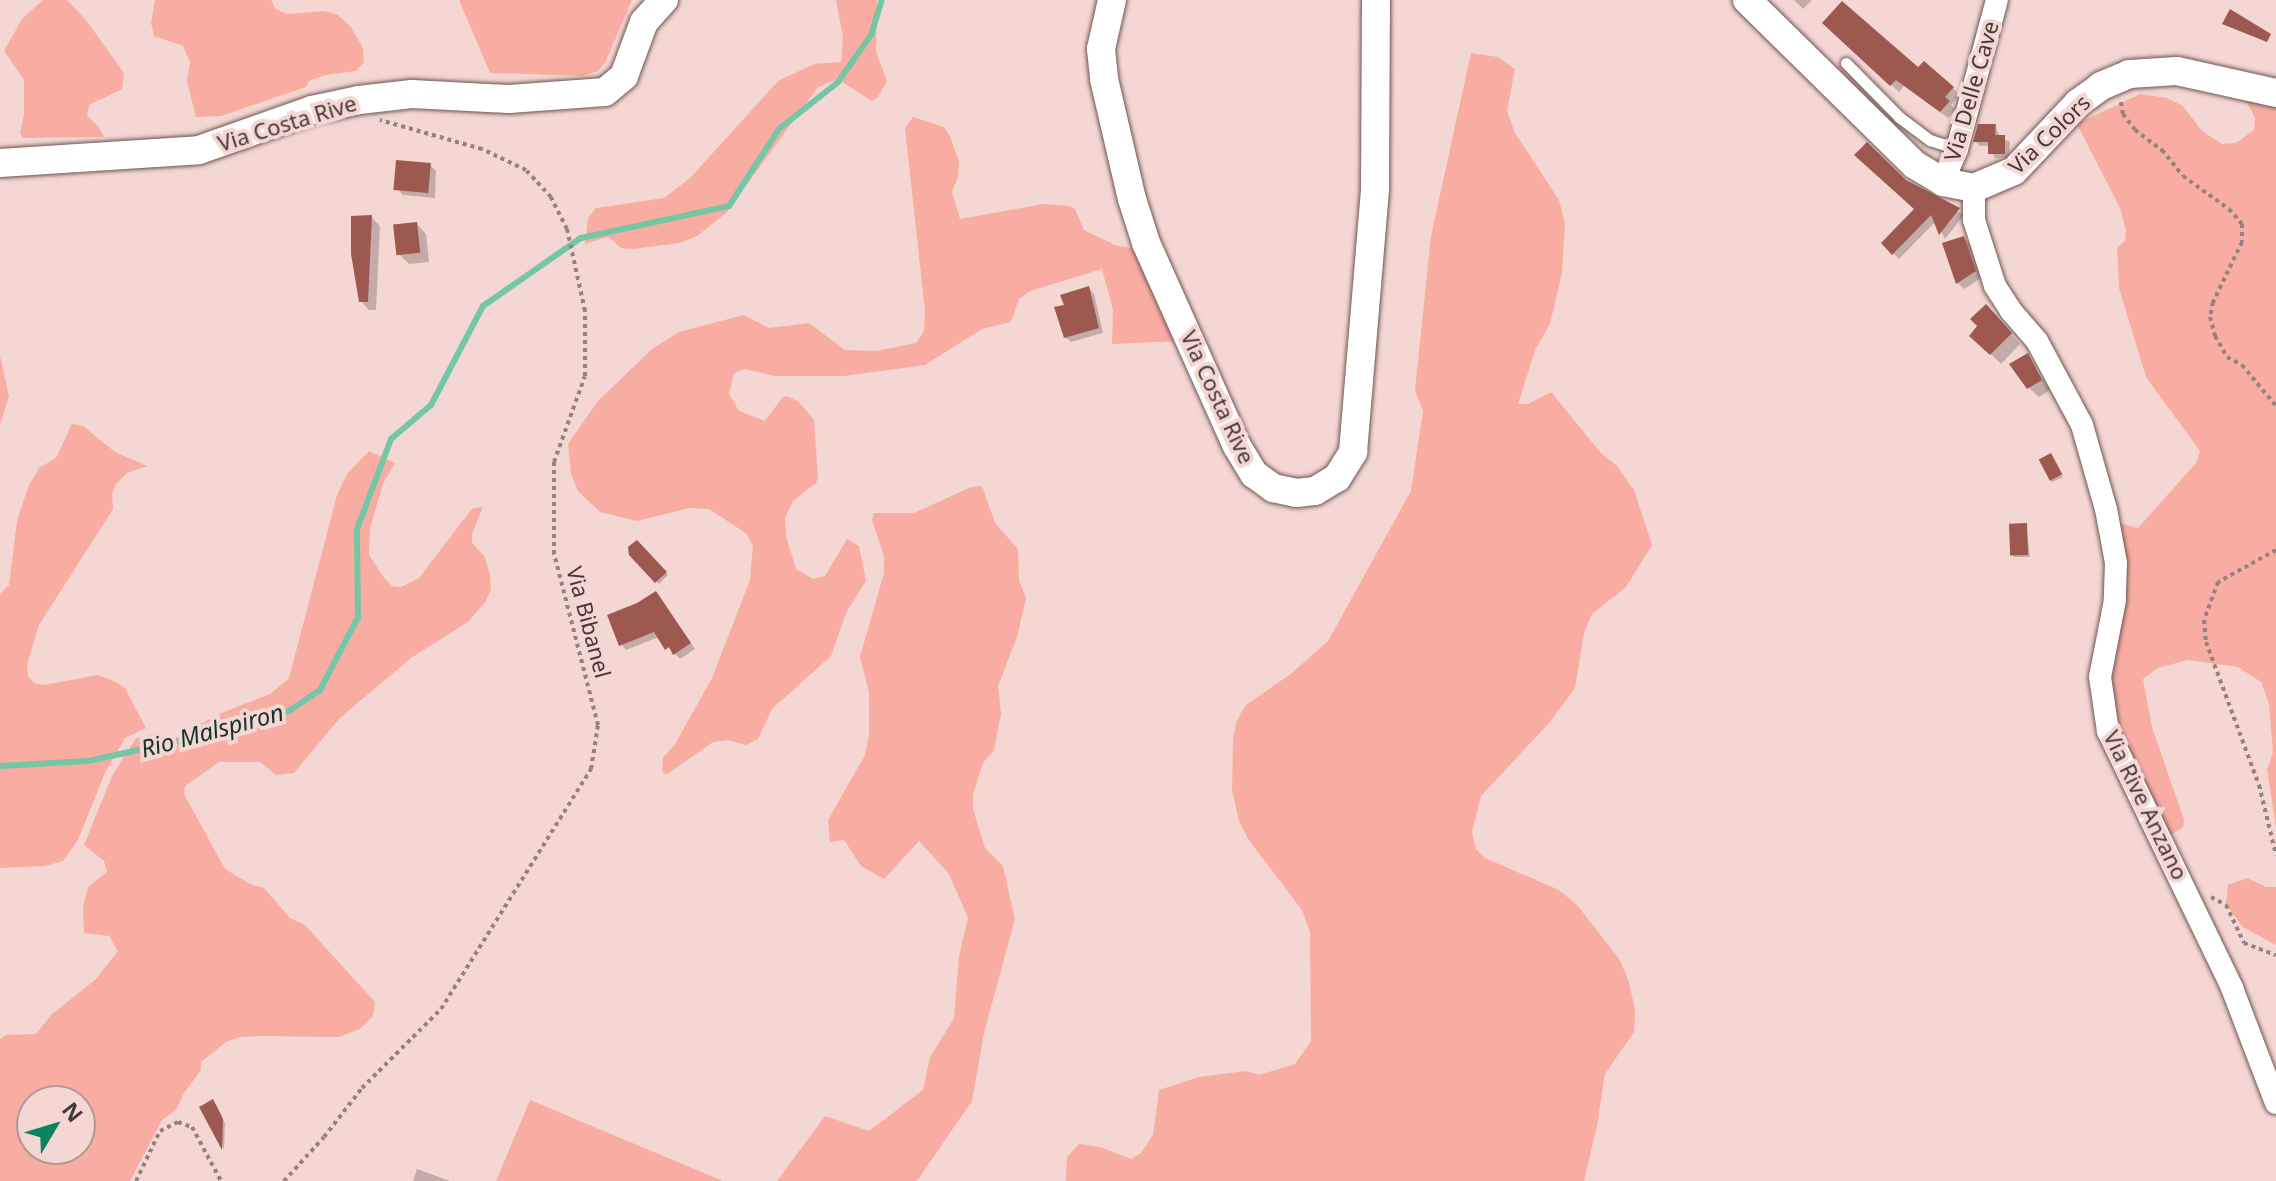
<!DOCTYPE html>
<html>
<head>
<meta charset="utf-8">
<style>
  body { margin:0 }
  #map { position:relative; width:2276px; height:1181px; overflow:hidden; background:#f4d7d3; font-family:"Noto Sans",sans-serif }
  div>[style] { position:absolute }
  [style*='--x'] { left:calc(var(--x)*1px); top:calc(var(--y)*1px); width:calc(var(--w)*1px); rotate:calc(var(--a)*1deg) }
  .green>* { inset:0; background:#f9ada2 }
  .shadow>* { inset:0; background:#0003 }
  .stream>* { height:6px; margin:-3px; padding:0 3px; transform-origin:3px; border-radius:3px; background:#75c6a7 }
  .building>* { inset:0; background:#9d584f; transform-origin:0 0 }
  .path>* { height:4px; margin-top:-2px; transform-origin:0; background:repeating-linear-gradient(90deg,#95817e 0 4px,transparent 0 8px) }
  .roads { filter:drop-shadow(0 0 2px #6e5652) drop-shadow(0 0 2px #6e5652) }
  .service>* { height:11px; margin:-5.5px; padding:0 5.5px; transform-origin:5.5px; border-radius:5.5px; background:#fff }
  .minor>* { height:22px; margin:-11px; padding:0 11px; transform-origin:11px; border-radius:11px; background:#fff }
  .tertiary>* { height:28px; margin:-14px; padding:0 14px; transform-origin:14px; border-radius:14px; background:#fff }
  span { translate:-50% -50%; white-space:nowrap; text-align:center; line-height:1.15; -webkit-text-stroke:8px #f4d7d3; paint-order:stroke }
  .street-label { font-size:22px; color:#443937 }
  .water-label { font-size:24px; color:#103528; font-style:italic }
  .north { position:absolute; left:16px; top:1085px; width:80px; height:80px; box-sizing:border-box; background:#f4d7d3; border:2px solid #ae9895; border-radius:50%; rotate:52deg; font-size:22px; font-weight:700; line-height:32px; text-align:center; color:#443937 }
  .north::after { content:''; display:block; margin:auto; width:28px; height:36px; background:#0b8362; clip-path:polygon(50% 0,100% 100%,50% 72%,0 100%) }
</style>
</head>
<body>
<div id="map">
  <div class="green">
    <i style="clip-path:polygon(43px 0,67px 0,86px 20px,124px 73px,122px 89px,89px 105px,87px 116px,98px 126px,104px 137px,23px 138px,20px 133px,24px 114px,24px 80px,4px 51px,22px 19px)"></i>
    <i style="clip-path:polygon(155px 0,271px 0,276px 9px,287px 14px,324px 11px,338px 15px,351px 27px,363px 48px,364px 62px,356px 71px,325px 75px,309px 81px,306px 87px,221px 116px,196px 117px,187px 81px,190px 62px,183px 46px,154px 36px,151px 23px)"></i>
    <i style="clip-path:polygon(459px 0,632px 0,605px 63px,598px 71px,582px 76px,490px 73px)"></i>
    <i style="clip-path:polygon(836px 0,877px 0,876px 51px,887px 81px,878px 97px,872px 101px,837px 79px,818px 87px,726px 213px,697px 236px,680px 243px,633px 249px,621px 248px,608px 237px,585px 244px,588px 218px,596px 208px,664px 198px,690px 178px,778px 81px,814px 64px,841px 62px,843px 37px)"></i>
    <i style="clip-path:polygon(1471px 53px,1498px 57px,1515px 69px,1507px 111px,1515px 133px,1559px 200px,1565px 224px,1562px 273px,1550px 324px,1536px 348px,1518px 404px,1528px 404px,1551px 392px,1601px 453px,1617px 466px,1634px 490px,1652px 545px,1626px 587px,1592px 614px,1584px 633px,1575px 688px,1549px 723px,1481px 796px,1472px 832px,1476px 849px,1485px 858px,1559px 890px,1577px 905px,1620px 960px,1629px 982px,1635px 1010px,1634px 1032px,1605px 1074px,1597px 1126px,1584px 1181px,1066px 1181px,1067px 1157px,1079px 1144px,1100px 1147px,1131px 1159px,1141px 1153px,1153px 1135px,1159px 1090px,1199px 1077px,1246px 1071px,1259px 1075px,1295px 1064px,1311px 1041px,1310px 932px,1302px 910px,1248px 839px,1239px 821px,1232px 790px,1233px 739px,1237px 720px,1246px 705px,1292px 673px,1328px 641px,1411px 491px,1423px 411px,1415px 390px,1431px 236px)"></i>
    <i style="clip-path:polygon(2140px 94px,2167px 98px,2183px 106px,2202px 131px,2222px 144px,2236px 143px,2254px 130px,2255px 118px,2245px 99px,2276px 99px,2276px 828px,2267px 769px,2273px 753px,2269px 704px,2261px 682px,2238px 667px,2188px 660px,2158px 668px,2143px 679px,2152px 727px,2184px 820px,2183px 827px,2169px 836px,2119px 729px,2109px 679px,2114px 522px,2138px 528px,2196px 463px,2200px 451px,2146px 377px,2119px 288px,2117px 248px,2125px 241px,2126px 231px,2120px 208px,2077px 124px)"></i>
    <i style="clip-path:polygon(913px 117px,944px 127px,950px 136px,959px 162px,958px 177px,952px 192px,960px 219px,1043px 204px,1069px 206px,1075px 209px,1084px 230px,1115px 245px,1135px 249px,1179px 341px,1112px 344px,1113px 310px,1102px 269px,1030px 291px,1019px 299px,1011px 322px,982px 329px,925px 365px,844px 376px,774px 376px,745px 369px,734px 373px,729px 394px,739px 411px,765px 421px,782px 398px,787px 396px,799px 402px,814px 420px,818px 477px,816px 483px,793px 501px,785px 518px,786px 536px,796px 569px,813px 579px,825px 576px,847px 539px,859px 546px,866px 581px,846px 613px,831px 656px,772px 709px,758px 739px,746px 745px,728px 740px,713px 742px,666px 775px,662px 771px,663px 758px,675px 744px,712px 678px,750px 580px,753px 546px,747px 534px,709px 509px,690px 508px,637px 521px,600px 512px,578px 491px,571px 474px,568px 444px,597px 402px,652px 349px,679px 332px,744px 315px,769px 328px,809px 323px,845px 350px,876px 351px,916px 343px,924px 331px,925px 311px,905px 128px)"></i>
    <i style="clip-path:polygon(0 356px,9px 396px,0 425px)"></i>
    <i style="clip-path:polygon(72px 424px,83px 426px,115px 452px,147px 466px,127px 473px,116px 484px,112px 494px,113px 509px,39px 625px,27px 665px,28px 676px,34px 683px,44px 685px,98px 675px,116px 682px,125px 688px,146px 728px,125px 738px,105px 773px,78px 840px,63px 861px,45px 866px,0 868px,0 594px,9px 585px,17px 520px,29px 485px,39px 468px,56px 458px)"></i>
    <i style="clip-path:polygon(evenodd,369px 451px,395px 463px,383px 484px,370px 528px,369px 555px,385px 579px,392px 586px,401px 587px,419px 578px,467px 515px,473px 508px,483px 507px,472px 534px,472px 543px,485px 557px,490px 575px,491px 589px,486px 601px,468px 622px,411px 658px,340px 718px,294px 773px,276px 775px,260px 762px,219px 762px,185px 786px,184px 794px,225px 869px,250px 884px,264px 888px,290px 918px,305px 925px,375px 1002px,373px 1016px,360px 1029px,339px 1037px,259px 1036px,240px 1037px,226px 1042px,201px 1062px,201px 1070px,184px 1093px,176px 1110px,162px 1120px,130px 1181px,0 1181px,0 1039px,6px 1035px,36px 1034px,52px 1014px,95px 980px,118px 951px,109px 936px,84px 933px,83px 907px,88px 887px,107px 872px,104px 861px,84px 845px,112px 776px,136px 738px,151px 734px,156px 739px,175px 738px,219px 714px,270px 694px,289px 678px,337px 495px,347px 474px,369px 451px,32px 1101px,80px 1101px,80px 1149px,32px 1149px,32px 1101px)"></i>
    <i style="clip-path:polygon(982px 486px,995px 523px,1018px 549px,1019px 580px,1026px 598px,1017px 637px,998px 686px,1001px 714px,994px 750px,983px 763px,973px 795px,973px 809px,985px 848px,1003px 866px,1015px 919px,984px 1033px,972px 1101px,917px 1181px,777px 1181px,825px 1116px,869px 1131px,923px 1090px,930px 1057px,954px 1018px,959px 956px,968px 918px,949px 874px,919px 841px,884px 879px,861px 866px,844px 840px,830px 842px,828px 820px,865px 755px,869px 736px,869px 692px,860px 657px,884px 573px,884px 556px,872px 520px,874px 513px,914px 513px,971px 487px)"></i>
    <i style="clip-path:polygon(2247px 878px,2266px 887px,2276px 887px,2276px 945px,2243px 927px,2226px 905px,2228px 885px)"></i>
    <i style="clip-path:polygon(530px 1100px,723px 1181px,496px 1181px)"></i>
  </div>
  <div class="shadow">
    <i style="clip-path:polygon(1794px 0,1812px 0,1803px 9px)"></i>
    <i style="clip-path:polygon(1824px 23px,1953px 88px,1960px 95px,1951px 105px,1956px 110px,1948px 118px,1904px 86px,1899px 92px)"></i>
    <i style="clip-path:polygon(1995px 126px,2000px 137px,2010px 142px,2009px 158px,1995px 158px,1990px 146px,1980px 146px,1976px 142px)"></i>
    <i style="clip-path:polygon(430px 165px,436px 171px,435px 198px,403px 195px,397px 189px)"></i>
    <i style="clip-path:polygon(1905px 181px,1964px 215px,1945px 239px,1936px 221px,1899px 259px,1883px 243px,1917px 210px)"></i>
    <i style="clip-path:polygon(371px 217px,380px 226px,376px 310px,369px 310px,361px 301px)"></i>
    <i style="clip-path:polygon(417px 224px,426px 234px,429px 262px,409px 264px,399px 254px)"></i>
    <i style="clip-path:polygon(1964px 238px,1970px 244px,1981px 278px,1964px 289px,1958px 283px,1944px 245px)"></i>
    <i style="clip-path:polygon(1089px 288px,1094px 294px,1103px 333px,1071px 342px,1065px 337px,1066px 306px)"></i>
    <i style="clip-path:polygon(1996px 317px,2020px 344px,2001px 364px,1972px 335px)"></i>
    <i style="clip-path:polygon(2027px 356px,2050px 390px,2039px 397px,2029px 388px)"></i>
    <i style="clip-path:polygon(2051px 455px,2063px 477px,2052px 482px,2050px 479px)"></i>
    <i style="clip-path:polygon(2026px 525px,2030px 557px,2014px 557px,2012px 555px)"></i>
    <i style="clip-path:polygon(637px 543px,668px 575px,659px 584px,631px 554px)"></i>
    <i style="clip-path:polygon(656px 593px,695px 649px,680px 659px,659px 637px,626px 650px,621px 644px,638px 605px)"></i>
    <i style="clip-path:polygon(216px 1104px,225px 1123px,224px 1149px,202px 1108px)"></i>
    <i style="clip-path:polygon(417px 1169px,450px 1181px,413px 1181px)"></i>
  </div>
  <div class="stream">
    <i style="--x:0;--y:766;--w:88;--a:-3.3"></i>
    <i style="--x:88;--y:761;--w:127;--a:-12.3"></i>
    <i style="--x:212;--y:734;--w:80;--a:-16.6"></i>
    <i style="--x:289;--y:711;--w:37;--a:-34"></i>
    <i style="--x:320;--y:690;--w:82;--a:-62.5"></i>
    <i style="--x:358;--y:617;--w:88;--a:-90.7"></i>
    <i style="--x:357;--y:529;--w:96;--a:-69.3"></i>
    <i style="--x:391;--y:439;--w:52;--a:-40.4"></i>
    <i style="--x:431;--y:405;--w:112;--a:-62.3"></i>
    <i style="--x:483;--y:306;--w:119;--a:-34.8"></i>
    <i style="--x:581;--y:238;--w:151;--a:-12.2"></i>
    <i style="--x:729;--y:206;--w:92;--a:-57"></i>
    <i style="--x:779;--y:129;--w:75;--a:-38.5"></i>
    <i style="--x:838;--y:82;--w:57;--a:-54.9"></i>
    <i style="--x:871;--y:35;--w:37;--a:-73"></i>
  </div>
  <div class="building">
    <i style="clip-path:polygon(1842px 1px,1918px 67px,1924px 61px,1954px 87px,1945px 97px,1950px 101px,1940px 112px,1896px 80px,1890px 86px,1822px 23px)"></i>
    <i style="clip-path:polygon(2230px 9px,2271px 34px,2267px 42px,2222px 24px)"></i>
    <i style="clip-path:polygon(1978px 124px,1996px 124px,1995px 135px,2005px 135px,2005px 154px,1988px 154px,1988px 142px,1973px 142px)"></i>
    <i style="clip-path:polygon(1867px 142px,1906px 180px,1960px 208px,1939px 235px,1931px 215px,1892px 255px,1881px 243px,1914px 209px,1854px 155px)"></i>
    <i style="left:396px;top:160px;width:35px;height:30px;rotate:5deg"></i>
    <i style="clip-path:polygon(372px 215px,368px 302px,359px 302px,351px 254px,351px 216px)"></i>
    <i style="left:417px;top:222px;width:31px;height:24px;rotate:84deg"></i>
    <i style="clip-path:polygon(1964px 236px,1976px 271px,1956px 284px,1942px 243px)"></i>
    <i style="clip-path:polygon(1089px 286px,1099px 328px,1064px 338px,1054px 307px,1064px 305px,1060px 295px)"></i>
    <i style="clip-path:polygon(1986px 304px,2012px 333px,1990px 355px,1969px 336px,1977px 326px,1970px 319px)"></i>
    <i style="clip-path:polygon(2028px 353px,2042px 380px,2027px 389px,2009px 364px)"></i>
    <i style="left:2051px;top:453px;width:24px;height:14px;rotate:62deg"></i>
    <i style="left:2027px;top:523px;width:32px;height:18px;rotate:88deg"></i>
    <i style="clip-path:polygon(637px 540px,667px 572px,655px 583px,629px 555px,628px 547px)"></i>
    <i style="clip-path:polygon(656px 591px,691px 643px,673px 655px,669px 647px,665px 650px,654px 632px,619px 646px,607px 615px,637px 603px)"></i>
    <i style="clip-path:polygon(213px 1099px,223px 1119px,222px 1150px,199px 1107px)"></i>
  </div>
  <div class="path">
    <i style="--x:2121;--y:102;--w:12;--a:81"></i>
    <i style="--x:2123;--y:114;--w:20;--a:53"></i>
    <i style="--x:2135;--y:130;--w:34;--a:37"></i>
    <i style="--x:2162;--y:150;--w:33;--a:51"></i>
    <i style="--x:2183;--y:176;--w:57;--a:35.7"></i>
    <i style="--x:2229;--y:209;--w:20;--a:49"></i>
    <i style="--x:2242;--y:224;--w:18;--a:90"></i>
    <i style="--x:2242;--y:242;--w:67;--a:115.8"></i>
    <i style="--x:2213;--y:302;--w:15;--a:101"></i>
    <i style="--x:2210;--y:317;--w:20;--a:75"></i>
    <i style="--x:2215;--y:336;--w:24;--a:60"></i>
    <i style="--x:2227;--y:357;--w:17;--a:28"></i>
    <i style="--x:2242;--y:365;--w:53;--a:50.3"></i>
    <i style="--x:2276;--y:550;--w:66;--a:151.1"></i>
    <i style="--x:2218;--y:582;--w:40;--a:110.2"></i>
    <i style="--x:2204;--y:620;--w:22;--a:85"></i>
    <i style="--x:2206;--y:642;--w:153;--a:69.7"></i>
    <i style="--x:2259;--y:785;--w:72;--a:76.3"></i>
    <i style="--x:2211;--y:897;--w:17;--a:28"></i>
    <i style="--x:2226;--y:905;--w:42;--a:64.7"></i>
    <i style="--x:2244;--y:943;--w:34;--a:21"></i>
    <i style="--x:136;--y:1181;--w:55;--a:-64.4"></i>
    <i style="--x:160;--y:1131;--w:20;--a:-27"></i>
    <i style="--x:178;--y:1122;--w:15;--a:20"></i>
    <i style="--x:192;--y:1127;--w:61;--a:61.8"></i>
    <i style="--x:284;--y:1181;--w:59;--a:-47.7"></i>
    <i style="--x:324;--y:1137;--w:62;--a:-52.2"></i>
    <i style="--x:362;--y:1088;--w:112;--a:-45"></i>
    <i style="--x:441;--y:1009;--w:283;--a:-58"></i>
    <i style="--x:591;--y:769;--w:45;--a:-81"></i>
    <i style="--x:598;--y:725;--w:177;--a:-104.4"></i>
    <i style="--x:554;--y:554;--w:92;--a:-90"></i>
    <i style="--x:554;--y:462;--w:91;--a:-70.2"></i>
    <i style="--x:585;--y:376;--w:65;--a:-90"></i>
    <i style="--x:585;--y:311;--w:84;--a:-102.4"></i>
    <i style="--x:567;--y:229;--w:36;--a:-117"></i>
    <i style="--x:551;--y:197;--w:37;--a:-133"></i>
    <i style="--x:526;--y:170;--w:49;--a:-154.5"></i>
    <i style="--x:482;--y:149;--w:106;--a:-164.1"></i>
  </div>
  <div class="roads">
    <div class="service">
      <i style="--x:1846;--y:63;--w:76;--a:45.5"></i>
      <i style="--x:1899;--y:117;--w:39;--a:37"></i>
      <i style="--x:1930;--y:140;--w:28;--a:18"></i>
    </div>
    <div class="minor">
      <i style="--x:1943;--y:182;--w:36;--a:-67"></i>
      <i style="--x:1957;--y:149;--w:154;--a:-75"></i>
      <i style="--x:1974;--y:188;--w:32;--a:90"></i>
      <i style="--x:1974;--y:220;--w:69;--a:72.3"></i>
      <i style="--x:1995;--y:286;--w:30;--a:57"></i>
      <i style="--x:2011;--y:311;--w:40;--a:49"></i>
      <i style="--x:2037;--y:341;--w:95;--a:61.8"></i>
      <i style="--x:2082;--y:425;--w:87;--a:74.1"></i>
      <i style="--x:2106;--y:509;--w:55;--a:79.5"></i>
      <i style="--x:2116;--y:563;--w:37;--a:92"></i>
      <i style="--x:2115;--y:600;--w:78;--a:101"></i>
      <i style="--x:2100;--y:677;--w:55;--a:81.6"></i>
      <i style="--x:2108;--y:731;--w:285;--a:64.2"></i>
      <i style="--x:2232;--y:988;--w:123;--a:69.1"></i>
    </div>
    <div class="tertiary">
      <i style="--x:1112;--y:0;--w:50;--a:102.7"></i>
      <i style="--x:1101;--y:49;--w:30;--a:84"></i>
      <i style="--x:1104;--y:79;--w:123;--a:76.9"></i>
      <i style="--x:1132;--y:199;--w:46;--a:72.3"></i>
      <i style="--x:1146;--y:243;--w:222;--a:65.9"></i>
      <i style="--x:1237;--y:446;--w:33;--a:59"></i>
      <i style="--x:1254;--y:474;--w:24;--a:36"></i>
      <i style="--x:1273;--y:488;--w:24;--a:12"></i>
      <i style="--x:1296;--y:493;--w:19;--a:-6"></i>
      <i style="--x:1315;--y:491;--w:26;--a:-31"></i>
      <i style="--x:1337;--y:478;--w:31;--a:-58"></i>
      <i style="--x:1353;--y:452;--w:265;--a:-85.2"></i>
      <i style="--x:1375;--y:188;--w:188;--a:-89.7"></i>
      <i style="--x:1747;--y:0;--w:235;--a:44.5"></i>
      <i style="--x:1915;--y:165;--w:33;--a:31"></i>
      <i style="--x:1943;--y:182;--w:32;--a:11"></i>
      <i style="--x:1974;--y:188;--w:43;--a:-23"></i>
      <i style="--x:2014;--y:171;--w:93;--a:-46.7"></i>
      <i style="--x:2078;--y:103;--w:29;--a:-36"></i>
      <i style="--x:2101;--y:86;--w:30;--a:-23"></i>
      <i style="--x:2129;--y:74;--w:48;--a:-3.6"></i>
      <i style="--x:2177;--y:71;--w:101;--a:12.5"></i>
      <i style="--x:0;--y:163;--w:199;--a:-3.7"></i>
      <i style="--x:199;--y:150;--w:120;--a:-19.5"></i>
      <i style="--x:312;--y:110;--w:48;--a:-12"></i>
      <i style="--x:359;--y:100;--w:53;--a:-6.5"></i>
      <i style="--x:412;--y:94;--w:97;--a:3"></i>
      <i style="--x:509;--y:99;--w:96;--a:-4.2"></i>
      <i style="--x:605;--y:92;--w:25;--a:-40"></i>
      <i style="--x:624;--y:76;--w:58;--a:-69.7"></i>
      <i style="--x:644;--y:22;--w:30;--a:-48"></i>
    </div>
  </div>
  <div class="street-label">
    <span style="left:1971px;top:91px;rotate:-74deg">Via Delle Cave</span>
    <span style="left:287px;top:123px;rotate:-17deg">Via Costa Rive</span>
    <span style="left:2049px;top:134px;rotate:-44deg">Via Colors</span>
    <span style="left:1218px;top:397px;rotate:65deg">Via Costa Rive</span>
    <span style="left:589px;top:622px;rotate:75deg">Via Bibanel</span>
    <span style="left:2146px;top:805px;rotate:64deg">Via Rive Anzano</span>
  </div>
  <div class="water-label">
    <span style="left:212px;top:730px;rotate:-15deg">Rio Malspiron</span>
  </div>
  <div class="north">N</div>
</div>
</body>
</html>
